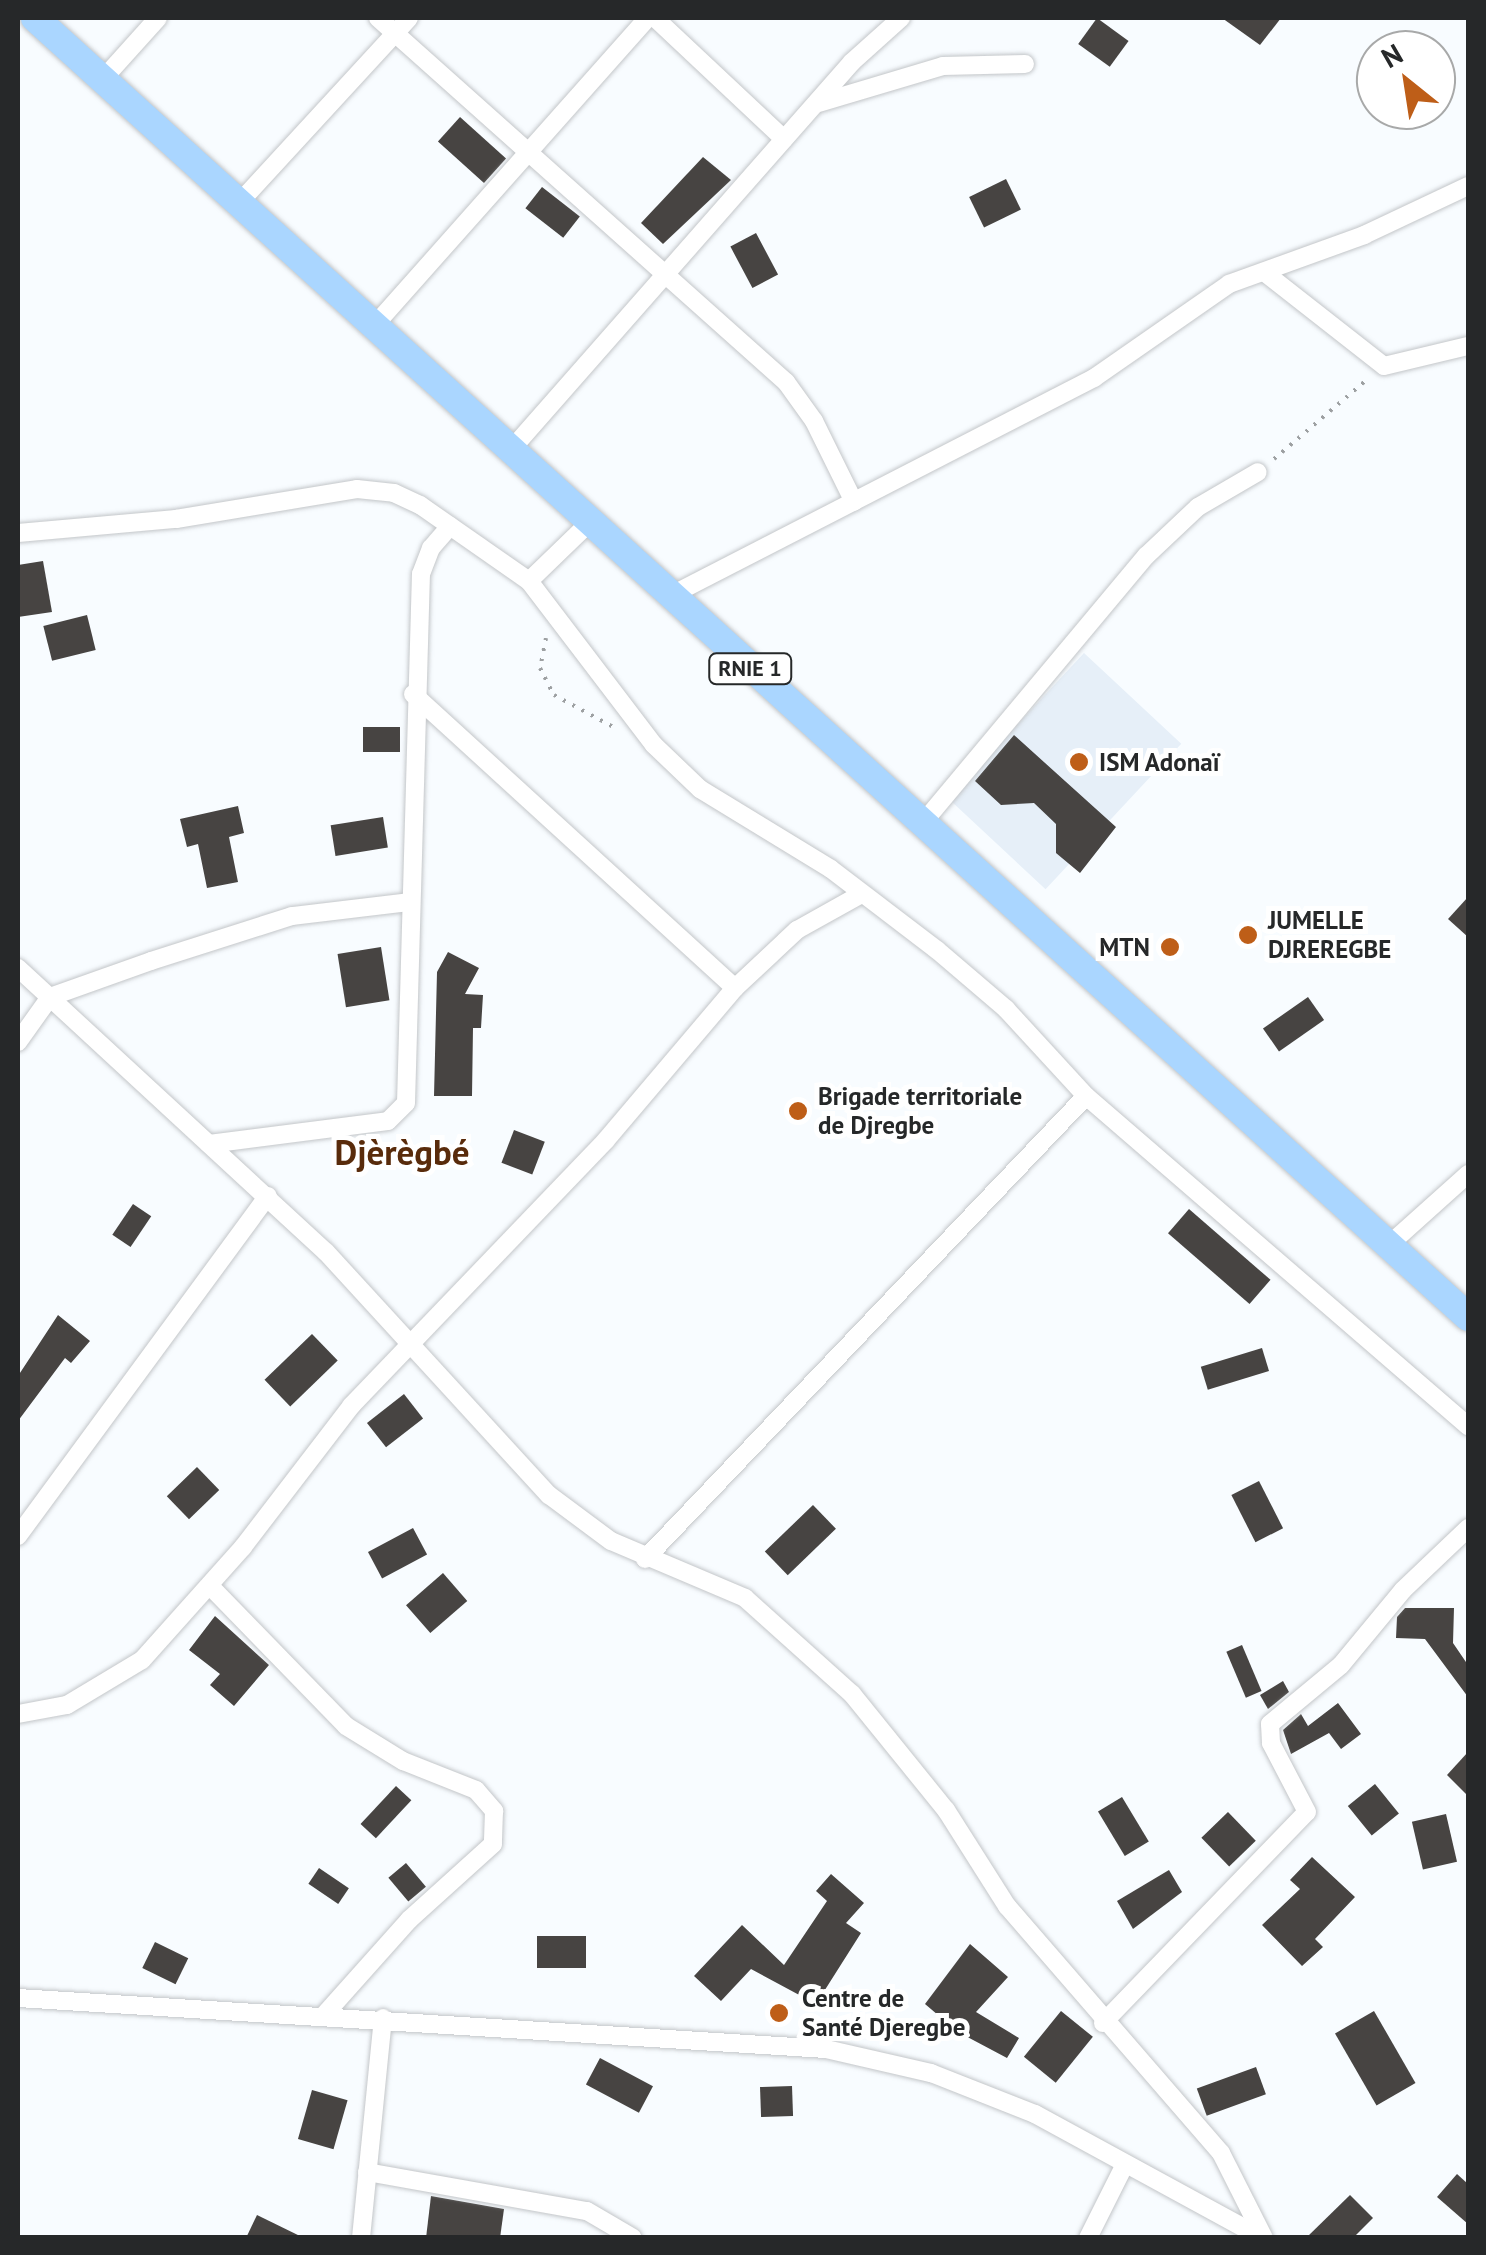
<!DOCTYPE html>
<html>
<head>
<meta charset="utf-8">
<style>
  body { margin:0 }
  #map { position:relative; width:1486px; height:2255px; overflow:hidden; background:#f8fcff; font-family:"PT Sans",sans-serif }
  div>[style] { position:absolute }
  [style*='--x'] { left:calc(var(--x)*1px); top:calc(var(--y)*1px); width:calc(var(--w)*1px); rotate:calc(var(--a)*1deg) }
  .built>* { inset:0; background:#e6eff8; transform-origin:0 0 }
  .building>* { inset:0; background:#474442; transform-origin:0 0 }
  .path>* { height:4px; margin-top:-2px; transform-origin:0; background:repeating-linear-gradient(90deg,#9da0a2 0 2.5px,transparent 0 10.5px) }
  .roads { filter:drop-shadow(0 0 2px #c3c6c9) drop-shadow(0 0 2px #c3c6c9) }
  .minor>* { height:18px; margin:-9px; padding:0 9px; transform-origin:9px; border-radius:9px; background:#fff }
  .trunk>* { height:28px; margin:-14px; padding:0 14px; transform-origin:14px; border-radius:14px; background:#aad6ff }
  .dots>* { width:28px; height:28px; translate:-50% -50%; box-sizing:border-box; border:5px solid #fff; border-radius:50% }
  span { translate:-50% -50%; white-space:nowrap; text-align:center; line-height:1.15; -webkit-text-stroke:10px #fff; paint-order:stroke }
  .shield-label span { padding:2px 8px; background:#fff; border:2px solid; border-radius:8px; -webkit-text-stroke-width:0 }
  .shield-label { font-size:22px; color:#262829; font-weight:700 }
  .poi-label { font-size:25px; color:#262829; font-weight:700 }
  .left { translate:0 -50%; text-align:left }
  .right { translate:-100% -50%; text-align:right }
  .district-label { font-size:35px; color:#592b0b; font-weight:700 }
  .frame { position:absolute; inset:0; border:20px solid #262829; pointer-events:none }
  .north { position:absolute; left:1356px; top:30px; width:100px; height:100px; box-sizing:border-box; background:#fff; border:2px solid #a8a9a9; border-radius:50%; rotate:330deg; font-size:28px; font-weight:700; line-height:40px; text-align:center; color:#262829 }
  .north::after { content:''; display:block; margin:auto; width:35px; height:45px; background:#be5e18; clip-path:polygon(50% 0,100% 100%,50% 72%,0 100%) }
</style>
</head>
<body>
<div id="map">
  <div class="built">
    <i style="left:1084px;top:653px;width:133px;height:199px;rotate:43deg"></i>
  </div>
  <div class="building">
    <i style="left:1097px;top:18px;width:39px;height:32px;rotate:36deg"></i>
    <i style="clip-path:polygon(1222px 18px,1281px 18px,1260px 45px)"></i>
    <i style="left:460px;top:117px;width:62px;height:33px;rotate:42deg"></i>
    <i style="clip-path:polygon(703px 157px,731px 180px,663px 244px,641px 223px)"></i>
    <i style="left:1006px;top:179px;width:34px;height:41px;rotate:64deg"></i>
    <i style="left:542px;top:187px;width:48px;height:27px;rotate:38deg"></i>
    <i style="left:756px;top:233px;width:47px;height:29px;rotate:62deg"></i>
    <i style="clip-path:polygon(43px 561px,52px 612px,18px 617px,18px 565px)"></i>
    <i style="left:87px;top:615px;width:36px;height:45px;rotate:76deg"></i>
    <i style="left:363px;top:727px;width:37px;height:25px"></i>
    <i style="clip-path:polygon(1014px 735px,1116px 827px,1080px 873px,1056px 853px,1056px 824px,1034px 803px,1001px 805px,975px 781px)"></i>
    <i style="clip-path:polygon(238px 806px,244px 833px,229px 837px,238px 882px,207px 888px,198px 844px,187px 847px,180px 819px)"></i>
    <i style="left:383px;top:817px;width:31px;height:53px;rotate:81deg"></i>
    <i style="clip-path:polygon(1468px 897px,1468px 937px,1448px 919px)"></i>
    <i style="left:381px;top:947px;width:54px;height:44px;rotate:81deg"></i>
    <i style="clip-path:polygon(448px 952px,479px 968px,465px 994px,483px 995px,481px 1028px,473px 1028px,472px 1096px,434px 1096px,437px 972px)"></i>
    <i style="left:1308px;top:997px;width:28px;height:55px;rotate:55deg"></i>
    <i style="left:514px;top:1130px;width:33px;height:35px;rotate:21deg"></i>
    <i style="left:133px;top:1204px;width:22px;height:37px;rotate:34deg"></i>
    <i style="left:1189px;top:1209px;width:108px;height:32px;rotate:41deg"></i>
    <i style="clip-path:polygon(58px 1315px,90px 1341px,71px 1363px,65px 1358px,18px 1421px,18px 1376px)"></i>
    <i style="left:312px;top:1334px;width:37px;height:66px;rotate:46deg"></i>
    <i style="left:1262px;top:1348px;width:24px;height:64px;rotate:73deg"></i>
    <i style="left:404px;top:1394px;width:31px;height:47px;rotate:52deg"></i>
    <i style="left:197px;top:1467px;width:32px;height:42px;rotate:46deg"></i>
    <i style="left:1259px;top:1481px;width:53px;height:31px;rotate:63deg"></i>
    <i style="left:813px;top:1505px;width:33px;height:67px;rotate:46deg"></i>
    <i style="left:413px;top:1528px;width:30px;height:51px;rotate:62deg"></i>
    <i style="left:443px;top:1573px;width:37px;height:49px;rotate:49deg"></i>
    <i style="clip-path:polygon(1405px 1608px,1454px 1608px,1453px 1643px,1468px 1665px,1468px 1697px,1425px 1639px,1396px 1638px,1397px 1617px)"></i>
    <i style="clip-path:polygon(215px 1616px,269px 1665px,234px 1706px,210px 1685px,220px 1674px,189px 1650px)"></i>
    <i style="left:1242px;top:1645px;width:50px;height:17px;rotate:67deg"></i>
    <i style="clip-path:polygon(1283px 1681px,1289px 1692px,1268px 1709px,1260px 1695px)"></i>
    <i style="clip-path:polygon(1338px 1703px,1361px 1734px,1341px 1749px,1329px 1733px,1291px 1754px,1283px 1730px,1301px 1714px,1308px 1726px)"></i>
    <i style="clip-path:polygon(1468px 1752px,1468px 1796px,1447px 1775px)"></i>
    <i style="left:1375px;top:1784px;width:38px;height:35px;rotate:51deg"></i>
    <i style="left:396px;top:1786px;width:21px;height:52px;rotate:43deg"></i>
    <i style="left:1122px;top:1797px;width:52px;height:28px;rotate:59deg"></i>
    <i style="left:1228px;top:1812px;width:40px;height:37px;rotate:46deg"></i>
    <i style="left:1446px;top:1814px;width:49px;height:35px;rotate:77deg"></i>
    <i style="clip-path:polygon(1312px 1857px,1355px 1897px,1315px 1939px,1323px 1947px,1302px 1966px,1262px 1925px,1300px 1889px,1290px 1880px)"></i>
    <i style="left:406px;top:1863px;width:31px;height:23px;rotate:50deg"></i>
    <i style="left:319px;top:1868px;width:36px;height:19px;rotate:34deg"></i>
    <i style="clip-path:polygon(1169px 1870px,1182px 1892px,1133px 1929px,1117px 1901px)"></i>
    <i style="clip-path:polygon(831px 1874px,864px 1903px,846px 1923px,861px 1933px,816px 2004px,751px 1969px,721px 2001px,694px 1976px,742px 1925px,784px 1965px,827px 1901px,816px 1891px)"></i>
    <i style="left:537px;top:1936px;width:49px;height:32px"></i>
    <i style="left:155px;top:1942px;width:37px;height:29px;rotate:26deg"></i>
    <i style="clip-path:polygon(970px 1944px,1008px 1977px,976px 2012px,1019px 2038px,1007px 2058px,958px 2032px,925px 2004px)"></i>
    <i style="left:1061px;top:2011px;width:41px;height:59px;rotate:39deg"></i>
    <i style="left:1374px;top:2011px;width:83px;height:45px;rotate:60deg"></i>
    <i style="left:600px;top:2058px;width:60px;height:30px;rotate:28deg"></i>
    <i style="left:1256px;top:2067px;width:29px;height:63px;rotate:70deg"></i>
    <i style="left:792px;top:2086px;width:30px;height:32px;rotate:88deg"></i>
    <i style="left:312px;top:2090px;width:37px;height:51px;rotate:16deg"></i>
    <i style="clip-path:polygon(1457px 2174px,1468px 2184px,1468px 2224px,1437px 2197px)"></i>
    <i style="clip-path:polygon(1350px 2195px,1373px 2218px,1353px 2238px,1306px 2238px)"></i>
    <i style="clip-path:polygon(431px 2196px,504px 2209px,500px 2238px,426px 2238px)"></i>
    <i style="clip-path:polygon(257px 2215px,304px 2238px,246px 2238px)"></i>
  </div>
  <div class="path">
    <i style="--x:1274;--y:459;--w:125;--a:-40.5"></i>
    <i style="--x:546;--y:638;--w:31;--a:101"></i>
    <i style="--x:540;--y:668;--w:30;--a:63"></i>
    <i style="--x:554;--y:695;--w:69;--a:28.4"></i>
  </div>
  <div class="roads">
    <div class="minor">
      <i style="--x:378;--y:18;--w:547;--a:41.74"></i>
      <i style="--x:786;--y:382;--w:48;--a:54.3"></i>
      <i style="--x:814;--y:421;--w:90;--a:63.7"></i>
      <i style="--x:655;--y:18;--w:177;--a:43.2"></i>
      <i style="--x:103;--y:79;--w:82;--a:-48"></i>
      <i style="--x:819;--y:103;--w:129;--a:-16.6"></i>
      <i style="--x:943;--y:66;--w:82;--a:-1.4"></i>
      <i style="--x:239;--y:203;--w:251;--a:-47.4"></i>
      <i style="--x:1264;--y:272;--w:152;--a:38.1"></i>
      <i style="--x:1384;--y:366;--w:86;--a:-13.4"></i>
      <i style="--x:374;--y:326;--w:412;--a:-48.4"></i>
      <i style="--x:510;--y:451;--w:518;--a:-48.68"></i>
      <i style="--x:852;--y:62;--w:66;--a:-41.9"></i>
      <i style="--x:18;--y:533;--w:159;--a:-5.1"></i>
      <i style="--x:176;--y:519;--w:183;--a:-9.4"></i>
      <i style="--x:357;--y:489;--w:37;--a:6"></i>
      <i style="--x:394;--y:493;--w:29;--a:25"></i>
      <i style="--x:420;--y:505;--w:133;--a:34.9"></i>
      <i style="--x:529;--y:581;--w:206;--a:52.7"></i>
      <i style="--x:654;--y:745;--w:64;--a:43.7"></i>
      <i style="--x:700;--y:789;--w:153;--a:31.4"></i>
      <i style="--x:831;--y:869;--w:133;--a:37.4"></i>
      <i style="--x:937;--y:950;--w:91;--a:40.5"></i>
      <i style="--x:1006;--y:1009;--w:118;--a:47.4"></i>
      <i style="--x:1086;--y:1096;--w:505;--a:40.82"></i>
      <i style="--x:529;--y:581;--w:83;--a:-44"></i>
      <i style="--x:670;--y:596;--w:477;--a:-27.2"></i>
      <i style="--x:1094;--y:378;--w:165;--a:-34.8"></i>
      <i style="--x:1229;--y:284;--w:144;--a:-19.9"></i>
      <i style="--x:1364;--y:235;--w:115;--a:-25.2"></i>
      <i style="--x:413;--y:694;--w:436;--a:42.4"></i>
      <i style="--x:921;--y:825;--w:351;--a:-50.1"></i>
      <i style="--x:1146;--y:556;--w:71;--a:-43.3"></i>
      <i style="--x:1198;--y:507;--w:69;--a:-30.3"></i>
      <i style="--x:18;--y:968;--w:419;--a:42.7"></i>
      <i style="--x:326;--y:1252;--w:330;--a:47.5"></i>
      <i style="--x:549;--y:1495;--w:77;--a:36.6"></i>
      <i style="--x:611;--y:1541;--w:146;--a:23"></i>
      <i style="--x:745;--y:1598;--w:144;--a:41.9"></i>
      <i style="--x:852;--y:1694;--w:149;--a:51"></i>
      <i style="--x:946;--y:1810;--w:114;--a:57.6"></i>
      <i style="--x:1007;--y:1906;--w:327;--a:49.1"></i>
      <i style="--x:1221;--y:2153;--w:95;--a:63.2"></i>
      <i style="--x:18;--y:1042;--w:55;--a:-54.6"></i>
      <i style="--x:50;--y:997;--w:107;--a:-19.6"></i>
      <i style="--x:151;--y:961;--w:148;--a:-17.7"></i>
      <i style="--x:292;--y:916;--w:119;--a:-6.8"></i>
      <i style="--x:209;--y:1144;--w:180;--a:-7.3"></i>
      <i style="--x:388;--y:1121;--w:25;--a:-45"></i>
      <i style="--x:406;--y:1103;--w:529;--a:-88.38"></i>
      <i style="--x:421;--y:574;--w:28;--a:-69"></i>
      <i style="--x:431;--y:548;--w:29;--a:-49"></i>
      <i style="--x:1390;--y:1244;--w:105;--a:-41.9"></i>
      <i style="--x:18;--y:1536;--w:422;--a:-53.7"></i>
      <i style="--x:645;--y:1559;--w:639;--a:-46.39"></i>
      <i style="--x:210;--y:1586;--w:195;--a:45.8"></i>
      <i style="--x:346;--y:1726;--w:67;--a:31.6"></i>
      <i style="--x:403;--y:1761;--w:79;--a:21.7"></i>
      <i style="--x:476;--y:1790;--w:28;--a:49"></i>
      <i style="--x:494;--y:1811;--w:33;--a:92"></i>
      <i style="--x:493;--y:1844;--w:113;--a:137.9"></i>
      <i style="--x:409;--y:1920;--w:127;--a:131.8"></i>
      <i style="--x:18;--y:1714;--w:50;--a:-10.4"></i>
      <i style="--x:67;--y:1705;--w:87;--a:-31"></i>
      <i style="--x:142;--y:1660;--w:152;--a:-48.2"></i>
      <i style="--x:243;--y:1547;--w:178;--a:-52.5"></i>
      <i style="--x:351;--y:1406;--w:368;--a:-46.2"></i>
      <i style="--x:606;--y:1140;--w:199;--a:-49.7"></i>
      <i style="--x:735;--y:988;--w:85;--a:-43.1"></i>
      <i style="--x:797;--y:930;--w:72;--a:-29.1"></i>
      <i style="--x:18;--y:1998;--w:810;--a:3.61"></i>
      <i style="--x:826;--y:2049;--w:108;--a:12.9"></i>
      <i style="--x:931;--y:2073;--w:112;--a:21.5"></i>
      <i style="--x:1035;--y:2114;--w:259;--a:28.6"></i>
      <i style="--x:1103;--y:2023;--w:293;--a:-46"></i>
      <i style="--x:1307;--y:1812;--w:78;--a:-117.6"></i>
      <i style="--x:1271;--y:1743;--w:19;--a:-93"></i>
      <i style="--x:1270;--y:1724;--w:92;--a:-39.7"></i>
      <i style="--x:1341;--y:1665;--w:97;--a:-50.4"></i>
      <i style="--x:1403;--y:1590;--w:90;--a:-43.6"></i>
      <i style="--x:367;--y:2172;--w:223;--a:10.1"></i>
      <i style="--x:587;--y:2211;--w:53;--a:30.4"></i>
      <i style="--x:361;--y:2238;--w:221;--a:-84.3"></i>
      <i style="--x:1088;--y:2238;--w:80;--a:-63.4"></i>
    </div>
    <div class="trunk">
      <i style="--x:35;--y:18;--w:1934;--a:42.19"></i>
    </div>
  </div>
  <div class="dots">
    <i style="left:1079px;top:762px;background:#be5e18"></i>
    <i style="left:1248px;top:935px;background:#be5e18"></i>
    <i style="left:1170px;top:947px;background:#be5e18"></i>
    <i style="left:798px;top:1111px;background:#be5e18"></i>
    <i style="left:779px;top:2013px;background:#be5e18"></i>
  </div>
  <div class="shield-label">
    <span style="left:750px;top:669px">RNIE 1</span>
  </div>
  <div class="poi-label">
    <span class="left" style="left:1099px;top:762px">ISM Adonaï</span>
    <span class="left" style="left:1268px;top:935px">JUMELLE<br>DJREREGBE</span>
    <span class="right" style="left:1150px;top:947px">MTN</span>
    <span class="left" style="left:818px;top:1111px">Brigade territoriale<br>de Djregbe</span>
    <span class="left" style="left:802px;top:2013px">Centre de<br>Santé Djeregbe</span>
  </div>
  <div class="district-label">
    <span style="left:402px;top:1152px">Djèrègbé</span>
  </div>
  <div class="frame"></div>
  <div class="north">N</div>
</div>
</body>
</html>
